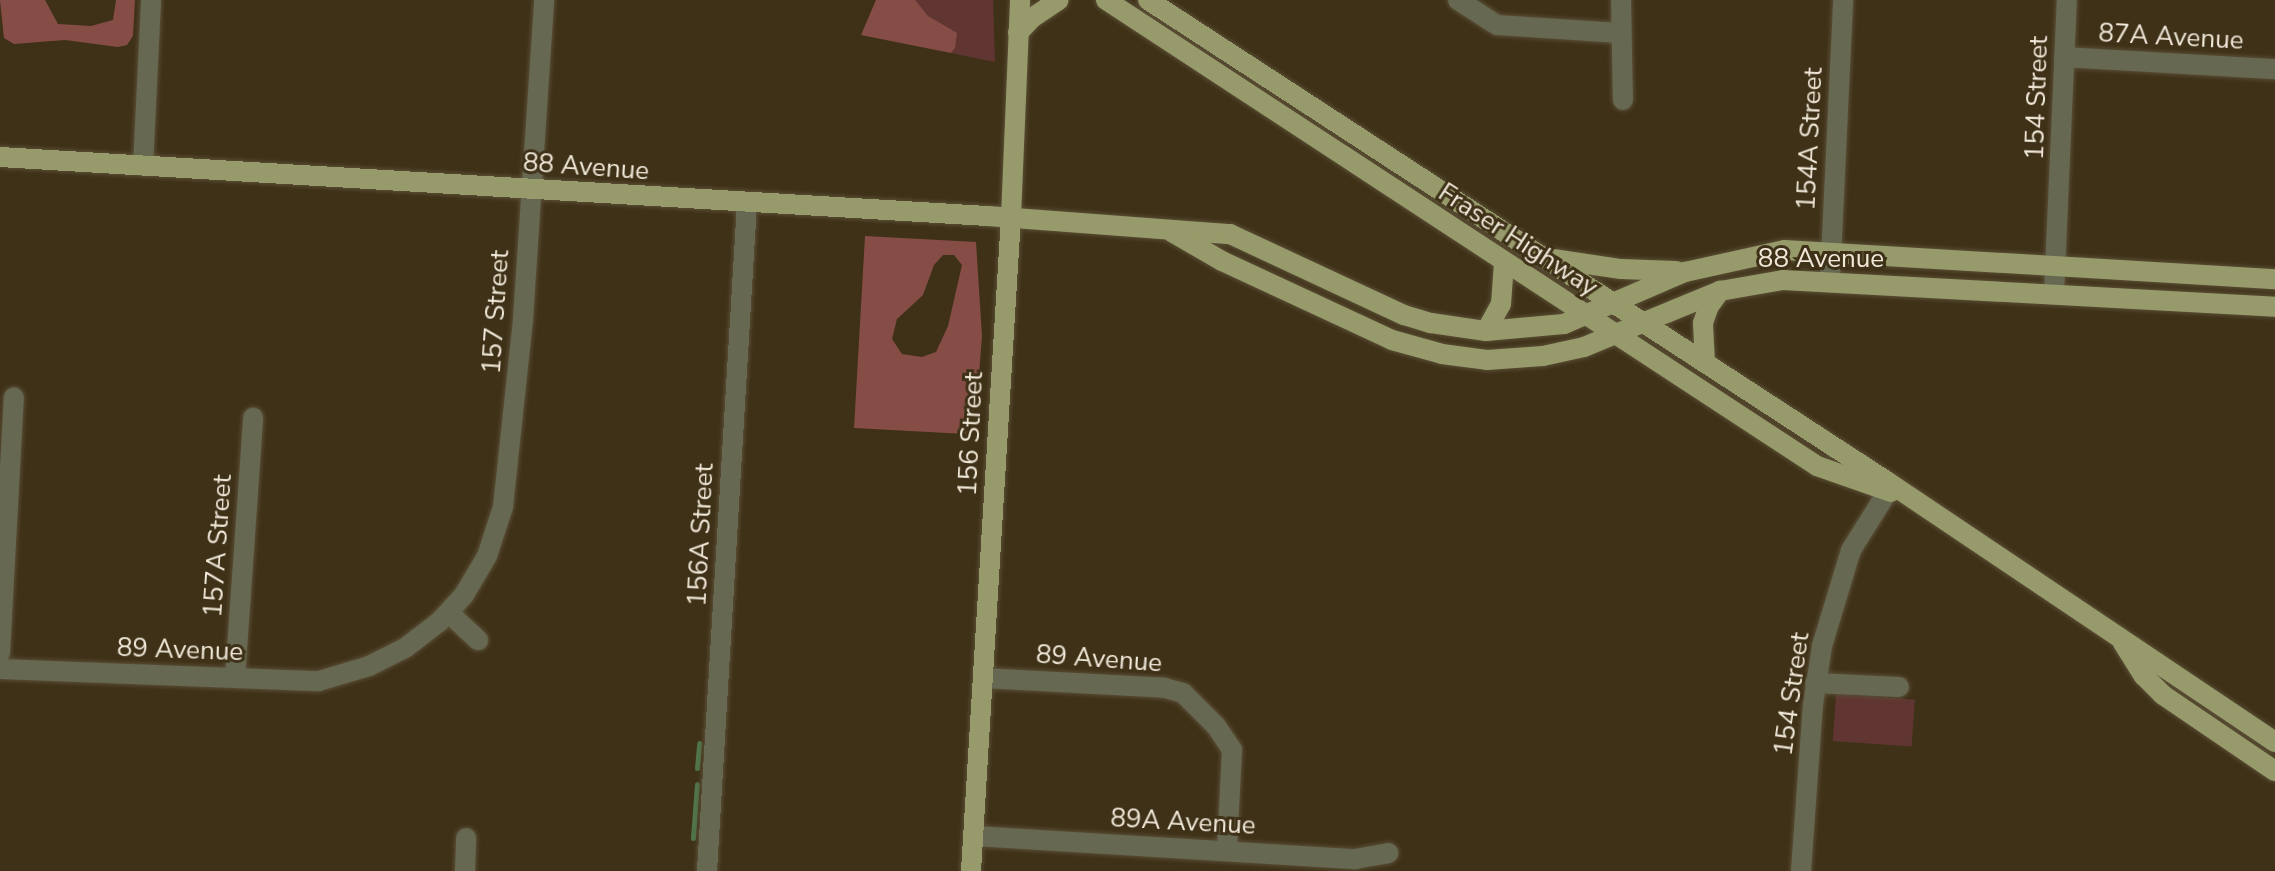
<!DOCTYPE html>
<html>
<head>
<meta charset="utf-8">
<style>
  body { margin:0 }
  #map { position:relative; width:2275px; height:871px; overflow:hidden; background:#3e3117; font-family:"Nunito Sans",sans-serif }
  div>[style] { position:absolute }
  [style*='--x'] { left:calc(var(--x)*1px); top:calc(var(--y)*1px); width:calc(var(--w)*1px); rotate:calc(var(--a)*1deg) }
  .green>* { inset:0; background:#613632; transform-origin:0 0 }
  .forest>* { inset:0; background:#864d47 }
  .stream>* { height:5px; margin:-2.5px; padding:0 2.5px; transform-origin:2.5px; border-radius:2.5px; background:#51764b }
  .roads { filter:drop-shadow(0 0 2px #5a4e36) drop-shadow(0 0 2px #5a4e36) }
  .minor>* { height:20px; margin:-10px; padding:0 10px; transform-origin:10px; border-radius:10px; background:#666851 }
  .major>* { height:20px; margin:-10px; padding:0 10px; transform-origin:10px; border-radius:10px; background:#979b6b }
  span { translate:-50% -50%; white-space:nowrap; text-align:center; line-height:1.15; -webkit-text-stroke:6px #3e3117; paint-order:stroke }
  .street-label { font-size:26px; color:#f0e8d9 }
</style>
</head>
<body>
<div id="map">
  <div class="green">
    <i style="clip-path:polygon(915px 0,993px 0,995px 62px,951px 53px,955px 48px,937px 22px,921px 11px)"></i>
    <i style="left:1836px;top:694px;width:79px;height:47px;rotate:4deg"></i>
  </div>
  <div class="forest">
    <i style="clip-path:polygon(0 0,45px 0,58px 24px,91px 26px,113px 20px,116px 0,135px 0,133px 36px,127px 45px,118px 47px,65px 40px,14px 44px,4px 38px)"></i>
    <i style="clip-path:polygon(876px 0,915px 0,928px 16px,957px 33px,955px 48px,951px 53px,861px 35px)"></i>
    <i style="clip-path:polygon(evenodd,865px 236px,976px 242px,982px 336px,977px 401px,966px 434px,854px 428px,865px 236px,943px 255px,954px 255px,962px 265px,948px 326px,936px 352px,922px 357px,902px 354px,892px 339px,897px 319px,923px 295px,934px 265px,943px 255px)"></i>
  </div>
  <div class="stream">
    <i style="--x:697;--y:768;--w:25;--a:-85"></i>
    <i style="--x:693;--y:838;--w:54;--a:-85.8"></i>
  </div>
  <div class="roads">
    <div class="minor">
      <i style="--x:1458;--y:0;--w:46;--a:32.7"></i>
      <i style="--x:1497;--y:25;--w:123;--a:3.7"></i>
      <i style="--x:1621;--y:0;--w:100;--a:88.9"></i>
      <i style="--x:2064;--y:57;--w:211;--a:3.3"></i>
      <i style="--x:143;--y:166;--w:166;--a:-87.2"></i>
      <i style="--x:1830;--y:280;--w:280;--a:-87.3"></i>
      <i style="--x:2054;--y:294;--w:294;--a:-87.5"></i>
      <i style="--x:449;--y:613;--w:40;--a:43"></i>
      <i style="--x:0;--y:653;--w:256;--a:-86.9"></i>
      <i style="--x:0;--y:669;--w:319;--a:2.2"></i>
      <i style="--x:319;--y:681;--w:52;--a:-16.7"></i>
      <i style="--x:369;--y:666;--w:40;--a:-26.6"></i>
      <i style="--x:405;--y:648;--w:43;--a:-37.4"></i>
      <i style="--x:439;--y:622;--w:37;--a:-47"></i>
      <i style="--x:464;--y:595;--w:45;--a:-59.5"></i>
      <i style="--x:487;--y:556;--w:52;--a:-71.9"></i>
      <i style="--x:503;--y:507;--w:189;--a:-83.9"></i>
      <i style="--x:523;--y:319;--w:320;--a:-86.2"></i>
      <i style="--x:235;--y:678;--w:261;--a:-86"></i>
      <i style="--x:983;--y:678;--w:182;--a:3.1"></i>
      <i style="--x:1165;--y:688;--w:19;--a:16"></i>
      <i style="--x:1183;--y:693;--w:47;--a:45"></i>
      <i style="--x:1216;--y:726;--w:29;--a:56"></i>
      <i style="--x:1232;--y:750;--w:100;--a:92.9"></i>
      <i style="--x:1815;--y:683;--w:84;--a:2.7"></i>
      <i style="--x:974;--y:836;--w:382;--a:3.5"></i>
      <i style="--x:1355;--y:859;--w:34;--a:-10"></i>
      <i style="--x:465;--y:871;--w:33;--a:-88"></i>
      <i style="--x:707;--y:871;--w:669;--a:-86.57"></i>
      <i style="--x:1801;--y:871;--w:166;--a:-85.9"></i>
      <i style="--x:1813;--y:705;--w:60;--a:-81.3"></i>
      <i style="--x:1822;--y:646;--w:100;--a:-73.2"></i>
      <i style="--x:1851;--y:550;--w:70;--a:-57.9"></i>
    </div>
    <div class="major">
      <i style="--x:1106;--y:0;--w:850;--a:33.24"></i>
      <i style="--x:1817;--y:466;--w:78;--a:19.4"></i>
      <i style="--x:1148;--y:0;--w:883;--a:33.08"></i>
      <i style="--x:1888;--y:482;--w:466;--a:33.9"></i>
      <i style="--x:1018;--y:33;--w:21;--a:-47"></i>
      <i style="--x:1032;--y:18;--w:32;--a:-34"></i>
      <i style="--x:0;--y:157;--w:990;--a:3.42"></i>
      <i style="--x:988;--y:216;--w:243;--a:4.3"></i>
      <i style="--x:1230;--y:234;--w:192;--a:25"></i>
      <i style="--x:1404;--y:315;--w:28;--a:17"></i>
      <i style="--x:1431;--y:323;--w:56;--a:8.3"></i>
      <i style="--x:1486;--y:331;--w:78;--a:-5.1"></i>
      <i style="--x:1564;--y:324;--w:132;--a:-23.3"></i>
      <i style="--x:1685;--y:272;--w:101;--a:-12.5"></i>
      <i style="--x:1784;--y:250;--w:492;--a:3.4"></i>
      <i style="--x:1172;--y:232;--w:58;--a:30.1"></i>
      <i style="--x:1222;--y:261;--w:187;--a:24.9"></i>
      <i style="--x:1392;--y:340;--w:52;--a:15.6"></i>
      <i style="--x:1442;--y:354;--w:45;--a:7.6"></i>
      <i style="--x:1487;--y:360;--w:56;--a:-4.1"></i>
      <i style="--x:1543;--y:356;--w:42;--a:-12.4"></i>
      <i style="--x:1584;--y:347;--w:147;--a:-22.4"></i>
      <i style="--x:1720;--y:291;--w:64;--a:-9.9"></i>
      <i style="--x:1783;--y:280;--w:493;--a:3.1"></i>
      <i style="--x:1553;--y:259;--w:69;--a:8.4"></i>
      <i style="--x:1621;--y:269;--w:55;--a:2.1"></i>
      <i style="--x:1486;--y:331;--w:31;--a:-61"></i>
      <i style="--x:1501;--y:304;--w:41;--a:-85.8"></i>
      <i style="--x:1705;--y:363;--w:40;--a:-92.9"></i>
      <i style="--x:1703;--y:323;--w:18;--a:-71"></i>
      <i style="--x:1709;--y:306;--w:19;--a:-54"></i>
      <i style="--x:2123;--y:643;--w:39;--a:58"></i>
      <i style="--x:2144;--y:676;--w:27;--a:45"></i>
      <i style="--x:2163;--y:695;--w:135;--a:34.2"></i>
      <i style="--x:971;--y:871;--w:655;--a:-86.5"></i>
      <i style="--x:1011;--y:217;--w:217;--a:-87.6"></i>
    </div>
  </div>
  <div class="street-label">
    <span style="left:2171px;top:37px;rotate:3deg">87A Avenue</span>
    <span style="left:2037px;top:98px;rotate:-88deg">154 Street</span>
    <span style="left:1810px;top:139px;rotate:-87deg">154A Street</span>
    <span style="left:586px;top:167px;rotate:4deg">88 Avenue</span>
    <span style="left:1518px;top:240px;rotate:33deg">Fraser Highway</span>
    <span style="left:1821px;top:259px">88 Avenue</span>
    <span style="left:496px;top:312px;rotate:-86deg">157 Street</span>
    <span style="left:971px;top:434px;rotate:-87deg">156 Street</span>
    <span style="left:701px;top:535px;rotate:-87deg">156A Street</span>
    <span style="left:218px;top:546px;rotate:-86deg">157A Street</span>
    <span style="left:180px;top:650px;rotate:2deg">89 Avenue</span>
    <span style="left:1099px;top:659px;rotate:4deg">89 Avenue</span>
    <span style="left:1792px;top:694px;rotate:-82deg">154 Street</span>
    <span style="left:1183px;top:822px;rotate:3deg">89A Avenue</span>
  </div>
</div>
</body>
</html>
